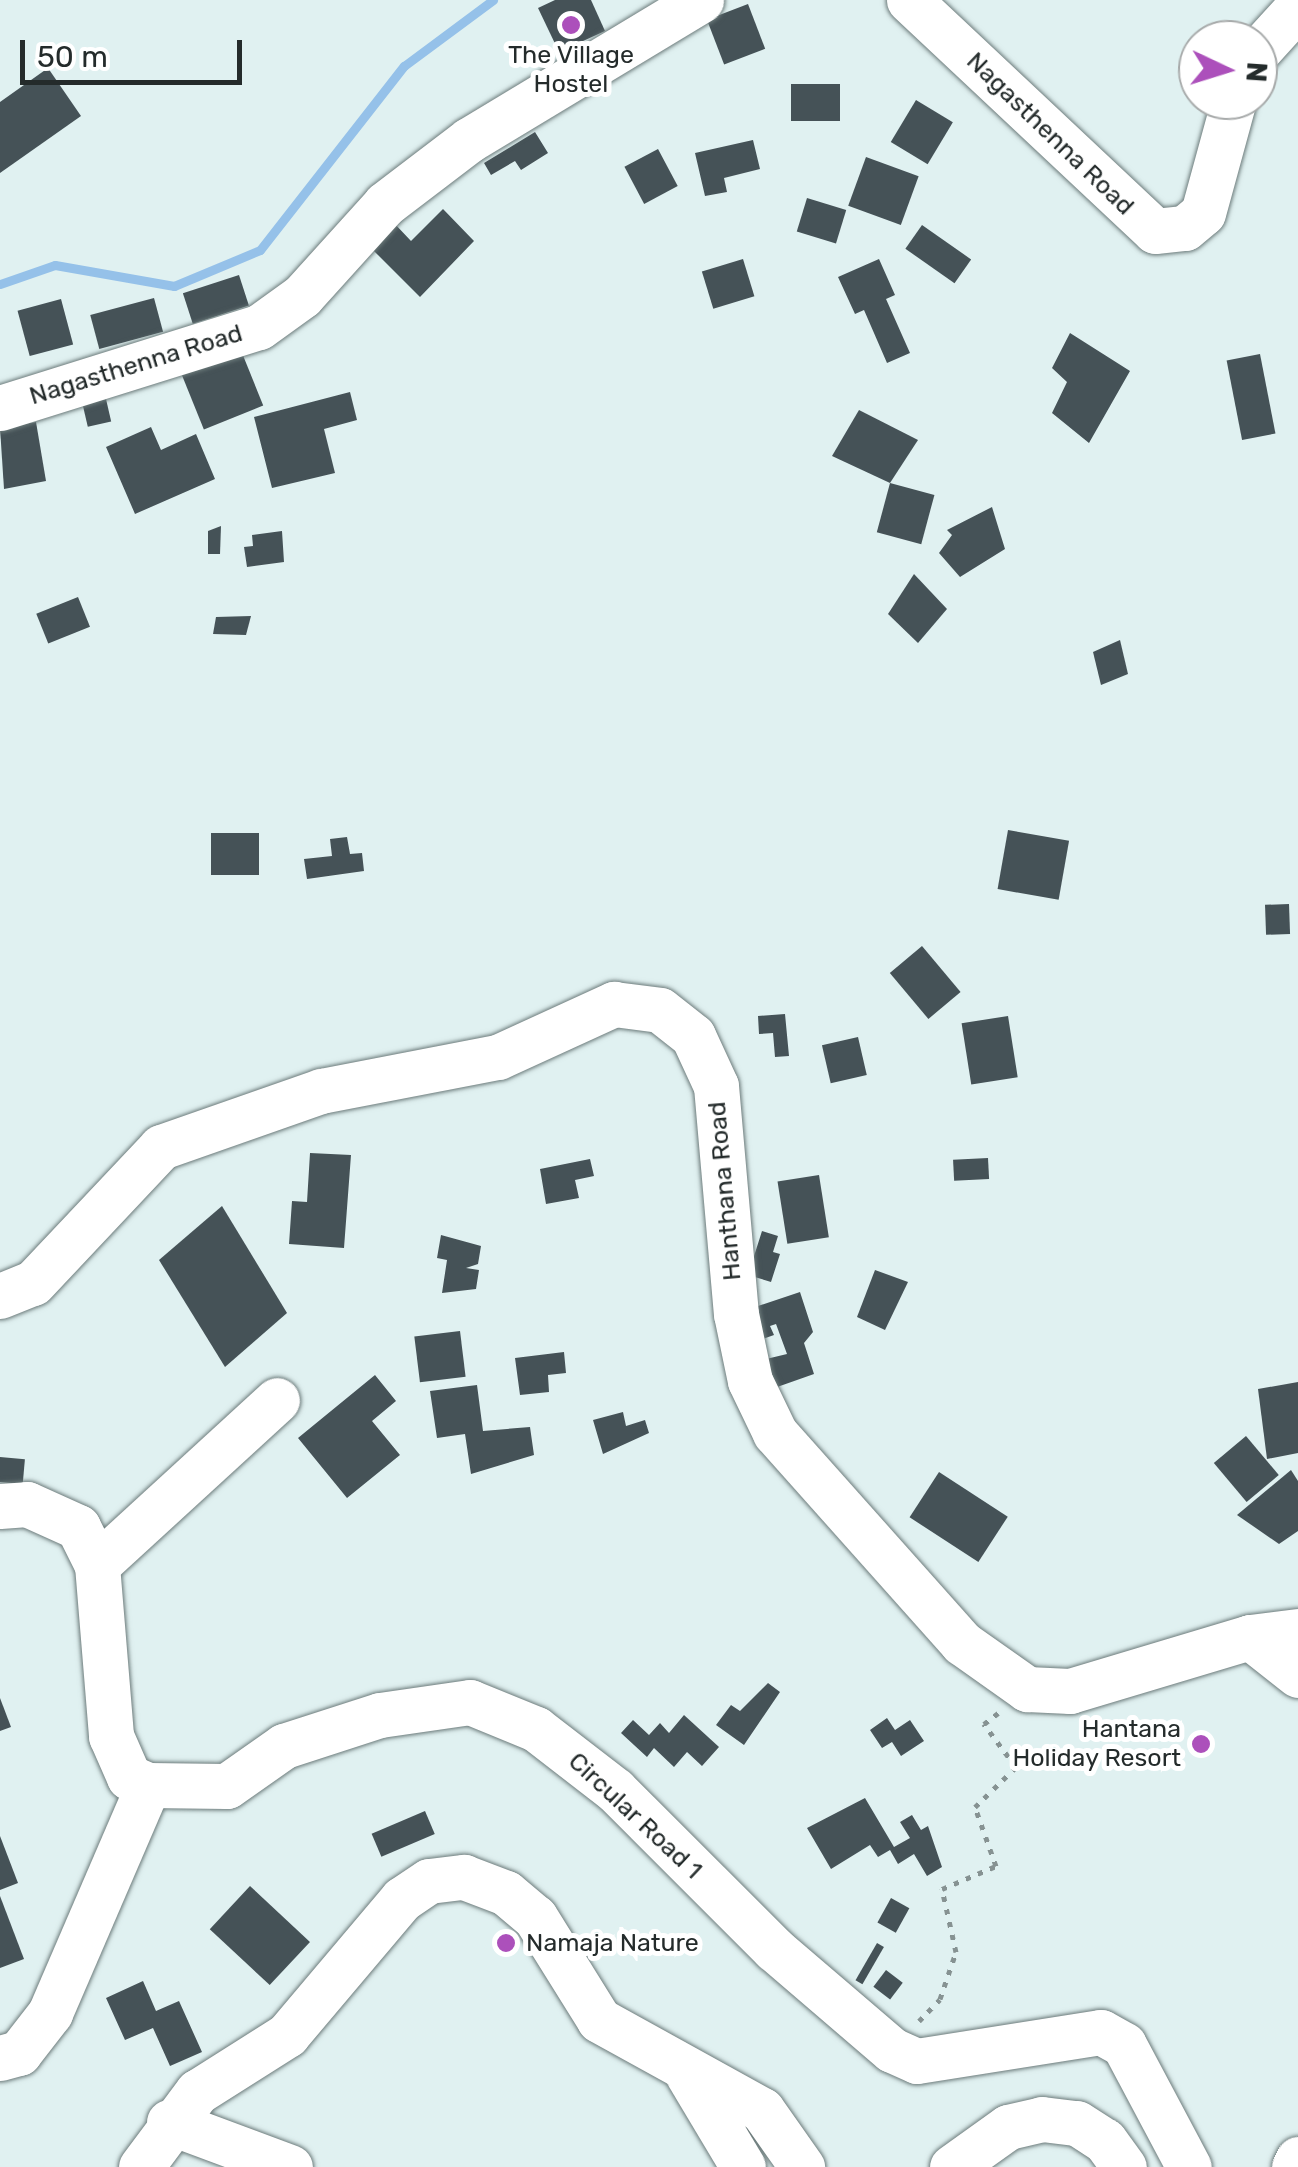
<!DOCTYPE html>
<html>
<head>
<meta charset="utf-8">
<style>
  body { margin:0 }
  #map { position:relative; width:1298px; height:2167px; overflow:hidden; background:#e0f1f1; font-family:Rubik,sans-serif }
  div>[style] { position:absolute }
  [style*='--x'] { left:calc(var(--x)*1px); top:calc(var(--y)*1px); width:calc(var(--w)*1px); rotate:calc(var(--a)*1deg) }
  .stream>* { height:9px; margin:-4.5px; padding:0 4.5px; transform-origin:4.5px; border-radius:4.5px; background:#95c1e9 }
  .building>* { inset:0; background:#455257; transform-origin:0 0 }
  .path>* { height:5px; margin-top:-2.5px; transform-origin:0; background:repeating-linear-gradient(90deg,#869292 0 5px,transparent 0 13px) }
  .roads { filter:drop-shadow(0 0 2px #6c7b7b) drop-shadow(0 0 2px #6c7b7b) }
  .minor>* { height:45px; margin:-22.5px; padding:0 22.5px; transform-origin:22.5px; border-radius:22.5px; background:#fff }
  .dots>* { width:28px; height:28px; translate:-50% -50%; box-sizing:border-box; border:5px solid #fff; border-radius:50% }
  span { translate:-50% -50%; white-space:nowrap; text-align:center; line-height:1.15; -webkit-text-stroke:10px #fff; paint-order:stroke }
  .poi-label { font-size:25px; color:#242b2b }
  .right { translate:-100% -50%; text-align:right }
  .left { translate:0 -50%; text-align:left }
  .street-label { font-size:25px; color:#242b2b }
  .north { position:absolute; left:1178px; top:20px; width:100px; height:100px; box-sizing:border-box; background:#fff; border:2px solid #a7aaaa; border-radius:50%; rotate:94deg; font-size:28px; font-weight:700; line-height:40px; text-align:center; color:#242b2b }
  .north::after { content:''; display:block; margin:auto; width:35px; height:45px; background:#ac50bb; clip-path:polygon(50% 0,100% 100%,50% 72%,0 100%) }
  .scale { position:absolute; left:20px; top:40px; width:222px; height:45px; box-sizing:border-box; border:5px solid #242b2b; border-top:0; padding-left:12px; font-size:30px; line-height:35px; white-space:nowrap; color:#242b2b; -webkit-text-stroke:8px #fff; paint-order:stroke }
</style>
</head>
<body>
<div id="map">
  <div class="stream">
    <i style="--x:0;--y:284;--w:58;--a:-19.1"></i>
    <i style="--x:55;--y:265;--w:121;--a:10"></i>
    <i style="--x:174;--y:286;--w:93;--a:-22.7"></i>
    <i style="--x:260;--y:250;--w:234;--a:-52"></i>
    <i style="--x:404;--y:66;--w:111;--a:-36.6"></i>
  </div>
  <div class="building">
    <i style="clip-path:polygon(555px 0,591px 0,605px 31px,559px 52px,538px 8px)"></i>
    <i style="left:748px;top:4px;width:48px;height:44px;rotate:69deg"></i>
    <i style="clip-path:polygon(48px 68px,81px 116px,0 173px,0 102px)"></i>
    <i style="left:791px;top:84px;width:49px;height:37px"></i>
    <i style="left:916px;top:100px;width:43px;height:49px;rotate:31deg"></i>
    <i style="clip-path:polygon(535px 132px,548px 153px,521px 170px,515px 161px,491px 175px,484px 163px)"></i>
    <i style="clip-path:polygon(753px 140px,760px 169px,724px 178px,727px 192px,705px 196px,695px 153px)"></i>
    <i style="left:658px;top:149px;width:42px;height:38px;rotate:62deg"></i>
    <i style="left:866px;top:157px;width:56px;height:52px;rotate:20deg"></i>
    <i style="left:807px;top:198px;width:41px;height:35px;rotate:17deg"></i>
    <i style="clip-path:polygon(443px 209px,474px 241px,420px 297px,370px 247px,394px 223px,411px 241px)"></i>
    <i style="left:922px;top:225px;width:60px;height:29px;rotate:35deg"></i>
    <i style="left:743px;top:259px;width:39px;height:43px;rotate:73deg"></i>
    <i style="clip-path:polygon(879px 259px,895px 295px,886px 299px,910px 353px,887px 363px,864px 310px,855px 314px,838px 277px)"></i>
    <i style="left:239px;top:275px;width:32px;height:59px;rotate:72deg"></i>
    <i style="left:154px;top:298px;width:35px;height:66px;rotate:75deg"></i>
    <i style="left:61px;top:299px;width:47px;height:45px;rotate:75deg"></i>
    <i style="clip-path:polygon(1070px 333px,1130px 371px,1089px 443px,1052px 413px,1067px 382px,1052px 368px)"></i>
    <i style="left:240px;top:348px;width:62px;height:64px;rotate:68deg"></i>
    <i style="left:1260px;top:354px;width:81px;height:34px;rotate:79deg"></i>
    <i style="clip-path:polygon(350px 392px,357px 420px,324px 429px,335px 473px,272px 488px,254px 417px)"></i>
    <i style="left:106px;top:399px;width:23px;height:24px;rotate:77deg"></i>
    <i style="clip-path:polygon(859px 410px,918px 440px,890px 483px,832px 456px)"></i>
    <i style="clip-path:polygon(36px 422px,46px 481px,4px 489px,0 428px)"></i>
    <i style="clip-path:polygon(151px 427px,161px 450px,196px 434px,215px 479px,135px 514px,106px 447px)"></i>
    <i style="left:890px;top:483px;width:46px;height:51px;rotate:15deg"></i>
    <i style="clip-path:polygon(992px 507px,1005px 549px,960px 577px,939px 553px,952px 535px,947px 530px)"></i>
    <i style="clip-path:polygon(221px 526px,220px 554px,208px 554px,208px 531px)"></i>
    <i style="clip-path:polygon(282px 531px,284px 562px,247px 567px,244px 547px,253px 546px,252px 535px)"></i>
    <i style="clip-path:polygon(914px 574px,947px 609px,918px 643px,888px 614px)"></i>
    <i style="left:78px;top:597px;width:32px;height:45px;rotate:68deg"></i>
    <i style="clip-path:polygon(251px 616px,246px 635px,213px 634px,216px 617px)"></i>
    <i style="clip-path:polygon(1120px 640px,1128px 674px,1101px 685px,1093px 652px)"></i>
    <i style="left:1008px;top:830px;width:62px;height:60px;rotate:10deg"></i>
    <i style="left:259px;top:833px;width:42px;height:48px;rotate:90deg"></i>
    <i style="clip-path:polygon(347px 837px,350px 854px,362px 853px,364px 871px,307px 879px,304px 859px,332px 856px,330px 839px)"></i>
    <i style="left:1289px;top:904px;width:30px;height:24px;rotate:88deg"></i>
    <i style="left:922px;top:946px;width:60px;height:42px;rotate:50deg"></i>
    <i style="clip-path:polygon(785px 1014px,789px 1056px,775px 1057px,773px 1033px,759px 1034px,758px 1016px)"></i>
    <i style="left:1008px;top:1016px;width:62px;height:47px;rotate:81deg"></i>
    <i style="left:858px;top:1037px;width:39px;height:37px;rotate:77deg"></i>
    <i style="clip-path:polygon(310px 1153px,351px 1155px,344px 1248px,289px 1244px,292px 1201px,307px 1202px)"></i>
    <i style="left:988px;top:1158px;width:21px;height:35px;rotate:87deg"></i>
    <i style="clip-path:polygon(590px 1159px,594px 1176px,575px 1180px,579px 1198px,546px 1204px,540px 1169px)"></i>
    <i style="left:819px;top:1175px;width:63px;height:42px;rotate:81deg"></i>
    <i style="clip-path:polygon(222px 1206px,287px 1313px,225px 1367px,159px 1260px)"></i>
    <i style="clip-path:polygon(762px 1231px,778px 1236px,773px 1252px,780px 1254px,771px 1282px,748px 1275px)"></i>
    <i style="clip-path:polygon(441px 1235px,481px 1246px,478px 1264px,466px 1268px,479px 1270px,476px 1289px,442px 1293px,447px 1260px,437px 1258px)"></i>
    <i style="clip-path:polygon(875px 1270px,908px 1282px,885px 1330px,857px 1317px)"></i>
    <i style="clip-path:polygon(800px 1292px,813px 1332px,804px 1343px,814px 1374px,763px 1392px,753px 1362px,787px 1354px,776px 1324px,770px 1326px,774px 1335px,760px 1340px,749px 1309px)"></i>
    <i style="left:460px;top:1331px;width:46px;height:46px;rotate:83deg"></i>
    <i style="clip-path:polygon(564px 1352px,566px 1373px,548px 1375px,549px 1392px,520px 1395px,515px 1358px)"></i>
    <i style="clip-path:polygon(375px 1375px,396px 1401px,372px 1421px,400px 1455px,347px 1498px,298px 1438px)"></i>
    <i style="clip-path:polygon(1298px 1382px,1298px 1453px,1267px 1459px,1258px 1389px)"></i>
    <i style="clip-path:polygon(477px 1385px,483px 1431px,530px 1427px,534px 1455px,471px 1474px,465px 1434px,437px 1438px,430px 1391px)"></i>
    <i style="clip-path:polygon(623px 1412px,626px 1426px,645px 1420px,649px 1433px,603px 1454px,593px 1420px)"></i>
    <i style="left:1246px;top:1436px;width:51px;height:42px;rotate:50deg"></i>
    <i style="left:0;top:1457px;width:25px;height:25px;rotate:5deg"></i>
    <i style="clip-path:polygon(1291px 1470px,1298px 1481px,1298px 1531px,1279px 1544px,1237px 1515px)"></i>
    <i style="left:939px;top:1472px;width:82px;height:54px;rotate:33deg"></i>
    <i style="clip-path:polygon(768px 1683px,780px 1692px,744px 1745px,716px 1725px,731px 1705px,740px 1711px)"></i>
    <i style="clip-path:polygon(0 1698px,11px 1727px,0 1731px)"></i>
    <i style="clip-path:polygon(684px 1715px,719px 1747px,702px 1766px,687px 1752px,674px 1767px,654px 1748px,647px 1757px,621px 1733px,633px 1720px,649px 1735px,660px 1723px,669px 1733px)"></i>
    <i style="clip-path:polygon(887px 1718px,895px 1730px,910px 1720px,924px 1741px,901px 1756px,892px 1742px,882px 1748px,870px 1730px)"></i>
    <i style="clip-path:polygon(865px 1798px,894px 1847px,910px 1838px,900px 1822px,912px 1815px,921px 1830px,928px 1826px,942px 1867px,927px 1876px,914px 1854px,898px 1864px,890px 1850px,878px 1857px,870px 1845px,831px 1869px,807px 1828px)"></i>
    <i style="left:425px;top:1811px;width:25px;height:58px;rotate:67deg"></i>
    <i style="clip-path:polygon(0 1836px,18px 1883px,0 1890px)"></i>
    <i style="left:250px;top:1886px;width:82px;height:59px;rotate:43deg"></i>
    <i style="clip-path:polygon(0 1896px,24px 1959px,0 1968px)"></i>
    <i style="left:891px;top:1898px;width:21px;height:28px;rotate:29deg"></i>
    <i style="left:877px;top:1943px;width:8px;height:43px;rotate:30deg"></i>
    <i style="left:886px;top:1970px;width:21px;height:21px;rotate:37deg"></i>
    <i style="clip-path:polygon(143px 1981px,156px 2011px,179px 2001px,202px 2052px,170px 2066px,153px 2028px,125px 2040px,106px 1998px)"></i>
  </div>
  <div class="path">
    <i style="--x:919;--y:2021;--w:30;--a:-46"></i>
    <i style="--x:940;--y:1999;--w:50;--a:-71.2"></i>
    <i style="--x:956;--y:1952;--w:65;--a:-102.5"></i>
    <i style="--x:942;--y:1889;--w:59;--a:-23.1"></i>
    <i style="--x:996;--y:1866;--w:63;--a:-109.6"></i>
    <i style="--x:975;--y:1807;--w:57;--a:-44.3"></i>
    <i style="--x:1016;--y:1767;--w:54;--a:-126.7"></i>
    <i style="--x:984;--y:1724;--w:18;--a:-38"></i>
  </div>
  <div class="roads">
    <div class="minor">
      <i style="--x:909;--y:0;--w:337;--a:43.2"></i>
      <i style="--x:1155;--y:231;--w:30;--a:-6"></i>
      <i style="--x:1185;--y:228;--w:23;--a:-40"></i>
      <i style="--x:1203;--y:213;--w:117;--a:-74.7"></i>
      <i style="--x:1258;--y:51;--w:59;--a:-47.7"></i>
      <i style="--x:0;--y:408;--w:271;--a:-17.4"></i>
      <i style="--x:259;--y:327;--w:53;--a:-35.8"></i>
      <i style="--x:302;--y:296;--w:124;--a:-47.9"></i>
      <i style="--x:385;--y:204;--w:106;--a:-37.3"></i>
      <i style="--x:469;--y:140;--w:271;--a:-31.1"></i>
      <i style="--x:0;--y:1296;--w:35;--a:-22"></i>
      <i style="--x:33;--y:1283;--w:187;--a:-46.7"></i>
      <i style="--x:161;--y:1147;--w:170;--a:-19.3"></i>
      <i style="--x:321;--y:1091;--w:180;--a:-10.9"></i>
      <i style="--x:498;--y:1057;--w:128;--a:-24.6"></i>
      <i style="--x:614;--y:1004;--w:46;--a:7.4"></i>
      <i style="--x:660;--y:1010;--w:42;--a:38.2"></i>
      <i style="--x:693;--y:1036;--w:55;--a:65.3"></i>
      <i style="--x:716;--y:1086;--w:229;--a:85"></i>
      <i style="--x:736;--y:1314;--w:68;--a:78.2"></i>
      <i style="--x:750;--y:1381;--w:58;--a:64.3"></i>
      <i style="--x:775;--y:1433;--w:281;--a:48.3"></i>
      <i style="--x:962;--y:1643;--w:80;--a:35.3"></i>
      <i style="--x:1027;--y:1689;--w:43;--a:2.7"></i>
      <i style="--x:1070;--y:1691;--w:188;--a:-16.7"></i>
      <i style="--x:1250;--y:1637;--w:48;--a:-7.1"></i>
      <i style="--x:0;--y:1506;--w:27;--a:-4"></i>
      <i style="--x:27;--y:1504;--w:56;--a:24.3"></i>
      <i style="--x:78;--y:1527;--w:42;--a:63.4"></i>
      <i style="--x:97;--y:1565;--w:172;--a:85.3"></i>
      <i style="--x:111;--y:1736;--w:45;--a:66.3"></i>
      <i style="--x:129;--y:1777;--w:21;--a:23"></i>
      <i style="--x:148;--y:1785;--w:79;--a:0.7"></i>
      <i style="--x:227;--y:1786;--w:70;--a:-35.1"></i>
      <i style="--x:284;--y:1746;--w:101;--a:-17.9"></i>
      <i style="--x:380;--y:1715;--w:91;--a:-8.2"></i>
      <i style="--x:470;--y:1702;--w:71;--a:22.2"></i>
      <i style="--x:536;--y:1729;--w:100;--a:37.7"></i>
      <i style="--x:615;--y:1790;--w:225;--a:45"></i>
      <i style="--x:774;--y:1949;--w:155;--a:40.6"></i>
      <i style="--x:892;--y:2050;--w:27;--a:24"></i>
      <i style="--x:917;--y:2061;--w:186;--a:-9"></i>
      <i style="--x:1101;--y:2032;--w:26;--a:29"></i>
      <i style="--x:1124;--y:2045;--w:138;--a:62"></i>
      <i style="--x:97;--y:1565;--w:244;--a:-42.5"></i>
      <i style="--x:1250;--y:1637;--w:61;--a:38.4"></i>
      <i style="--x:0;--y:2058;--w:20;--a:-15"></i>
      <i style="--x:19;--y:2053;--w:51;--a:-52.2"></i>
      <i style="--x:50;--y:2013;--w:248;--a:-66.7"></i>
      <i style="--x:688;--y:2075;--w:107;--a:59.1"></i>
      <i style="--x:169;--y:2122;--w:129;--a:20.4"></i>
      <i style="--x:141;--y:2167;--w:94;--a:-53.3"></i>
      <i style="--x:197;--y:2092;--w:107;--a:-32.3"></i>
      <i style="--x:287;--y:2035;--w:178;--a:-49.8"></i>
      <i style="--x:402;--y:1899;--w:32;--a:-34"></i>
      <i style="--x:429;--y:1881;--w:35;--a:-7"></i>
      <i style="--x:464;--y:1877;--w:45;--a:20.9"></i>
      <i style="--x:506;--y:1893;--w:38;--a:40"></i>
      <i style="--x:535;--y:1917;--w:121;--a:58.1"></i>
      <i style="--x:599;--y:2020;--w:186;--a:28.9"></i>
      <i style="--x:762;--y:2110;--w:70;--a:54.9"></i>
      <i style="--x:952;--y:2167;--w:69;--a:-35.5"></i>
      <i style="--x:1008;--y:2127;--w:35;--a:-13"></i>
      <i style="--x:1042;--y:2119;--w:35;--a:7"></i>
      <i style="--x:1077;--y:2123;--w:33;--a:33"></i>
      <i style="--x:1105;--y:2141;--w:32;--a:54"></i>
      <i style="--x:1294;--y:2167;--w:9;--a:-63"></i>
    </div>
  </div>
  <div class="dots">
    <i style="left:571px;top:25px;background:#ac50bb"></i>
    <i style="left:1201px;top:1744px;background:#ac50bb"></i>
    <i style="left:506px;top:1943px;background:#ac50bb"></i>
  </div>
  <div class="poi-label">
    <span style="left:571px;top:70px">The Village<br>Hostel</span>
    <span class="right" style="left:1181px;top:1744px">Hantana<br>Holiday Resort</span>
    <span class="left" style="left:526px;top:1943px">Namaja Nature</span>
  </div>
  <div class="street-label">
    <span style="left:1050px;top:134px;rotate:44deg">Nagasthenna Road</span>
    <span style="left:136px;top:365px;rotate:-17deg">Nagasthenna Road</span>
    <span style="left:725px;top:1191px;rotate:-95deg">Hanthana Road</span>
    <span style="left:635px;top:1816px;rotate:43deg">Circular Road 1</span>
  </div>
  <div class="north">N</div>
  <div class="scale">50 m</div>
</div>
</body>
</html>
